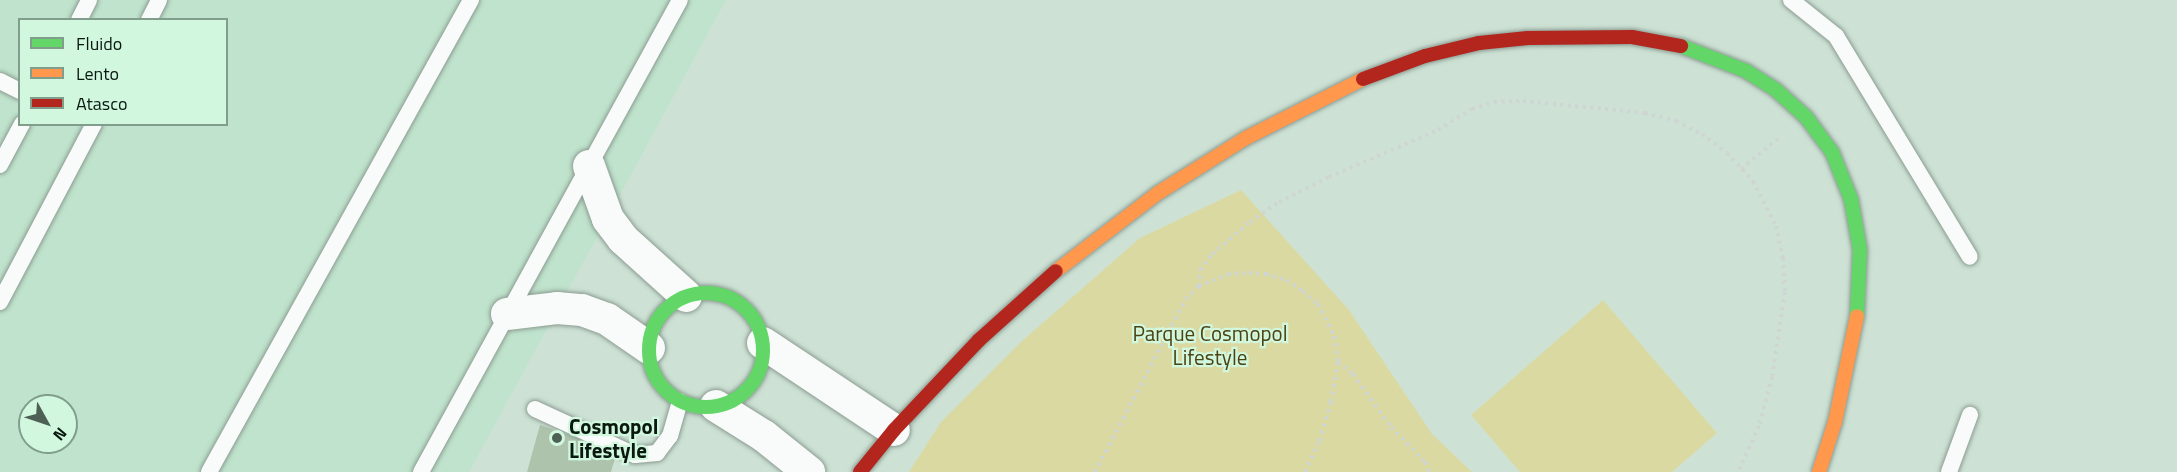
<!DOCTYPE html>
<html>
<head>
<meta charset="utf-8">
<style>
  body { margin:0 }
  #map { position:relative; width:2177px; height:472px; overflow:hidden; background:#cde2d5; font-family:"Titillium Web",sans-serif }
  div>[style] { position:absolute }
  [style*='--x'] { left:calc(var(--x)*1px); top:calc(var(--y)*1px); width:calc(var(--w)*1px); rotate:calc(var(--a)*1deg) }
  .built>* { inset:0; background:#bfe3cc }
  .green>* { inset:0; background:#dbd9a2 }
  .building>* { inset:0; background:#aec3ac }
  .path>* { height:4px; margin-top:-2px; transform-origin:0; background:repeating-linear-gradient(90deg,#cfd5d2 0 3px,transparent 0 7.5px) }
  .roads { filter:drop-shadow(0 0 2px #8c9c92) drop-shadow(0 0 2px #8c9c92) }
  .lane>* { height:16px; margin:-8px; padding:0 8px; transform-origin:8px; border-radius:8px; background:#f8fbf9 }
  .street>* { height:32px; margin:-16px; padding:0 16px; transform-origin:16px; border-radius:16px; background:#f8fbf9 }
  .fast>* { height:14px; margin:-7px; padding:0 7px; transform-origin:7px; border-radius:7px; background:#63d668 }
  .fast>.ring { margin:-7px; padding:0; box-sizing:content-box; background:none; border:14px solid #63d668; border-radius:50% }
  .slow>* { height:14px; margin:-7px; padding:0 7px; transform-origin:7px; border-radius:7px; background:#ff974d }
  .jam>* { height:14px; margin:-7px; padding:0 7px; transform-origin:7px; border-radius:7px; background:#b3261e }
  .dots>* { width:16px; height:16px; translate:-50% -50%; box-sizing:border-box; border:3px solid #d1f8df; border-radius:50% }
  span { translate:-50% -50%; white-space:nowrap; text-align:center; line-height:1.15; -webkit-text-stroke:4.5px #d1f8df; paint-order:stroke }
  .park-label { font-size:21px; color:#4d4312 }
  .poi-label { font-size:21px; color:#0a1810; font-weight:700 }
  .left { translate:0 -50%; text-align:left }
  .legend { position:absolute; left:18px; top:18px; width:210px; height:108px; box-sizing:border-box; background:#d1f8df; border:2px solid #819e8c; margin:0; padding:8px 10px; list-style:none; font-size:18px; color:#0a1810 }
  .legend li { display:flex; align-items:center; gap:12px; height:30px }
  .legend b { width:30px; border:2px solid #819e8c }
  .north { position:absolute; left:18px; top:394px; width:60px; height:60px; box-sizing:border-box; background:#d1f8df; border:2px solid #819e8c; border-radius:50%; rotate:130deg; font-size:16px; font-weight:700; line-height:24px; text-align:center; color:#0a1810 }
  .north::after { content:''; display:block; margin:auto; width:21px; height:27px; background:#4e5f55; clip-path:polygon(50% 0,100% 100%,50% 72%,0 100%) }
</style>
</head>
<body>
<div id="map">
  <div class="built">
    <i style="clip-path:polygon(evenodd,0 0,726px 0,469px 472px,0 472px,0 0,20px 20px,226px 20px,226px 124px,20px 124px,20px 20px,0 0,30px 406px,66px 406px,66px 442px,30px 442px,30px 406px)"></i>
  </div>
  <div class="green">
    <i style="clip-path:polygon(1241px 190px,1349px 310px,1432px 434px,1472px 472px,909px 472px,941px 422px,1021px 342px,1140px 238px)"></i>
    <i style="clip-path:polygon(1603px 300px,1717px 433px,1672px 472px,1520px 472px,1471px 415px)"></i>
  </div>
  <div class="building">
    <i style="clip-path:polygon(540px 425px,617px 451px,611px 472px,527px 472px)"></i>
  </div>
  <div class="path">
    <i style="--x:1741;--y:169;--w:50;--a:-39.4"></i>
    <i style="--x:1199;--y:286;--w:16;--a:-86"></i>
    <i style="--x:1200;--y:270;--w:20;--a:-53"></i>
    <i style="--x:1212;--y:254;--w:50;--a:-40.1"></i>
    <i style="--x:1250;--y:222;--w:35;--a:-35"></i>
    <i style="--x:1279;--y:202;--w:56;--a:-26.6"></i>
    <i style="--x:1329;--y:177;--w:119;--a:-23.3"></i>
    <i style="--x:1438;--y:130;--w:40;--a:-32"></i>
    <i style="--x:1472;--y:109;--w:23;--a:-18"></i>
    <i style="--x:1494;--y:102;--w:29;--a:-2"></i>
    <i style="--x:1523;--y:101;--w:123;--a:5.6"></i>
    <i style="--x:1645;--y:113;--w:32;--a:14"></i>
    <i style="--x:1676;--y:121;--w:29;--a:27"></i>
    <i style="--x:1702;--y:134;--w:31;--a:37"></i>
    <i style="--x:1727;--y:153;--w:38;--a:47"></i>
    <i style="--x:1753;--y:181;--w:51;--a:62.9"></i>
    <i style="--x:1776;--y:226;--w:33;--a:78"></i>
    <i style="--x:1783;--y:258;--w:34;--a:87"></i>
    <i style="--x:1785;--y:292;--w:86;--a:98.7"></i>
    <i style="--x:1772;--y:377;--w:51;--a:104.9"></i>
    <i style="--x:1759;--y:426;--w:51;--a:114.5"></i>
    <i style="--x:1338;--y:362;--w:19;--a:39"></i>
    <i style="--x:1353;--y:374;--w:65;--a:54.4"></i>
    <i style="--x:1391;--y:427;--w:49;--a:45.8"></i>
    <i style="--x:1425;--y:462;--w:11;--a:68"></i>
    <i style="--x:1095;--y:472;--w:195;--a:-62.3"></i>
    <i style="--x:1186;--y:299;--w:18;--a:-45"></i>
    <i style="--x:1199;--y:286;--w:31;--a:-22"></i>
    <i style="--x:1228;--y:274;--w:21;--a:-3"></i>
    <i style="--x:1249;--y:273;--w:17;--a:3"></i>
    <i style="--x:1266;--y:274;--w:22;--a:16"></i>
    <i style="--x:1287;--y:280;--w:19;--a:35"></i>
    <i style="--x:1303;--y:291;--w:20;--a:41"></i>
    <i style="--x:1318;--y:304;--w:36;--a:63"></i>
    <i style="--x:1334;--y:336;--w:26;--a:81"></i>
    <i style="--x:1338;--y:362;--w:41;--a:99.9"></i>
    <i style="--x:1331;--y:402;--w:42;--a:106.7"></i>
    <i style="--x:1319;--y:442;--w:33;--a:115"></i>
  </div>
  <div class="roads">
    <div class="lane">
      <i style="--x:1791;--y:0;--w:58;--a:38.7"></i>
      <i style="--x:1836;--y:36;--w:258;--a:58.8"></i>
      <i style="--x:79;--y:20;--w:22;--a:-63"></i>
      <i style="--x:149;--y:20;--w:22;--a:-63"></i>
      <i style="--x:0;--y:81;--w:22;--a:27"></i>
      <i style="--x:0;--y:165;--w:47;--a:-61.8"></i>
      <i style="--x:0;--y:302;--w:201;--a:-62.2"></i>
      <i style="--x:535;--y:409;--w:110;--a:24.7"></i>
      <i style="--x:635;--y:455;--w:22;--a:-5"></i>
      <i style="--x:657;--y:453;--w:21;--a:-53"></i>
      <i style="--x:670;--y:436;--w:36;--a:-74"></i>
      <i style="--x:209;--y:472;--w:540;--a:-60.97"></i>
      <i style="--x:421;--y:472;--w:538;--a:-61.25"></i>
      <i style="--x:1949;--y:472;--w:61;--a:-69.8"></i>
    </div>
    <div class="street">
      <i style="--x:589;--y:166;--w:56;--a:70.3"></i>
      <i style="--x:608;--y:219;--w:25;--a:53"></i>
      <i style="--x:623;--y:239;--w:85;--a:42.1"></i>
      <i style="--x:507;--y:314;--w:50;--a:-6.8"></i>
      <i style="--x:557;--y:308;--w:25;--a:5"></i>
      <i style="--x:582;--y:310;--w:27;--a:20"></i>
      <i style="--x:607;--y:319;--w:51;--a:34.6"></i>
      <i style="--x:763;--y:343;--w:157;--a:33.6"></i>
      <i style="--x:716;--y:406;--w:57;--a:32"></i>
      <i style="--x:764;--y:436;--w:58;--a:38.7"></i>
    </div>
    <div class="fast">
      <i style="--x:1681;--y:46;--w:70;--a:21"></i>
      <i style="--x:1746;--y:71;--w:36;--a:32"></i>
      <i style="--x:1776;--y:90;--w:40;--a:42"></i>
      <i style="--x:1806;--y:117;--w:44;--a:53.4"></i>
      <i style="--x:1832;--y:152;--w:51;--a:68"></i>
      <i style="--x:1851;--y:199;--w:52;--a:80"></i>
      <i style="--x:1860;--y:250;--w:66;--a:92.6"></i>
      <i class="ring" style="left:649px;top:293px;width:100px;height:100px"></i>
    </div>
    <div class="slow">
      <i style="--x:1056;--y:271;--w:128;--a:-37.4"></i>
      <i style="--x:1158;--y:193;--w:104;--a:-32"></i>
      <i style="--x:1246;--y:138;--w:131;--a:-26.8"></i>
      <i style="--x:1819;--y:472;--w:52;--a:-72.3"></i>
      <i style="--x:1835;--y:422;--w:108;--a:-78.3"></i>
    </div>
    <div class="jam">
      <i style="--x:1363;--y:79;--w:66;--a:-20.4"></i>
      <i style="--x:1425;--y:56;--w:56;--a:-13.5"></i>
      <i style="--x:1479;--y:43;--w:49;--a:-5.8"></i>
      <i style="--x:1528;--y:38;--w:104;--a:-0.6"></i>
      <i style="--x:1632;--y:37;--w:50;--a:10.4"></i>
      <i style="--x:860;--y:472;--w:54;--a:-51"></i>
      <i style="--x:894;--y:430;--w:124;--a:-46.6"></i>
      <i style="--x:979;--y:340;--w:103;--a:-41.9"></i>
    </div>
  </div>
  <div class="dots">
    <i style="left:557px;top:438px;background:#4e5f55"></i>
  </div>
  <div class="park-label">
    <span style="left:1210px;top:345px">Parque Cosmopol<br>Lifestyle</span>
  </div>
  <div class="poi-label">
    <span class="left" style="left:569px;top:438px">Cosmopol<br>Lifestyle</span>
  </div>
  <ul class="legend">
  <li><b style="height:8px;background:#63d668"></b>Fluido</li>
  <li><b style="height:8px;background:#ff974d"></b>Lento</li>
  <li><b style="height:8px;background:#b3261e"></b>Atasco</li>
  </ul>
  <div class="north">N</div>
</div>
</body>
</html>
